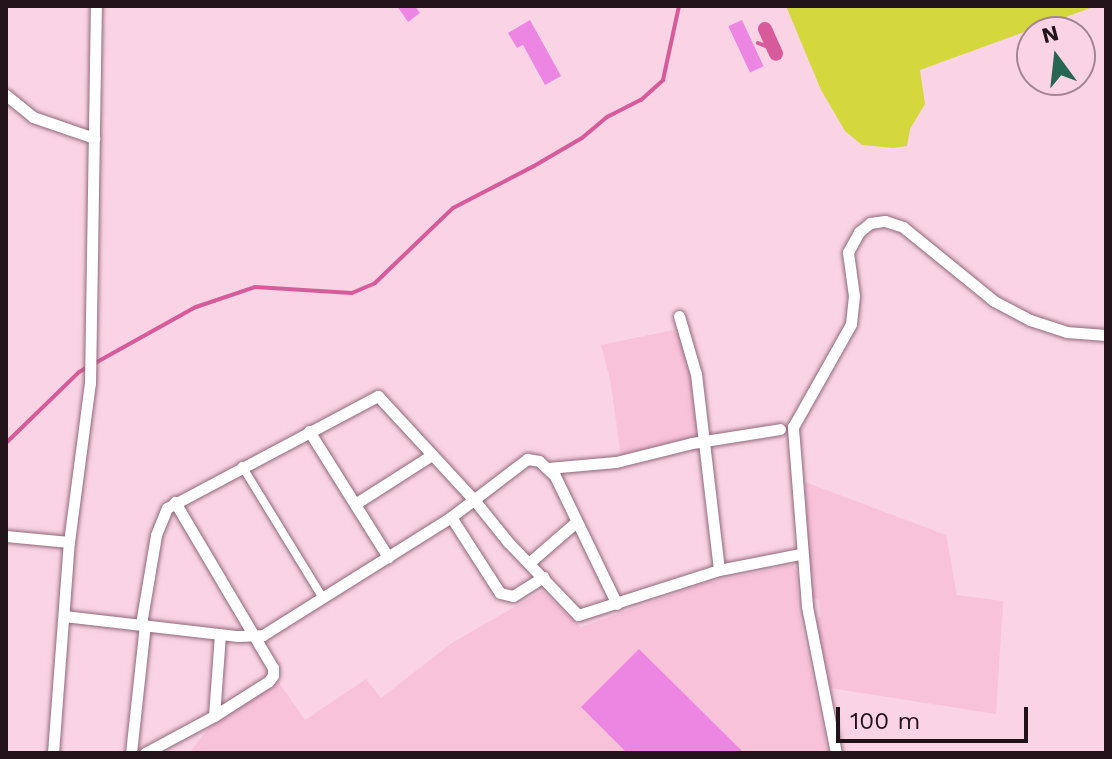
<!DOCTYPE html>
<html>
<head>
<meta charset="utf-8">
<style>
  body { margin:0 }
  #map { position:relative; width:1112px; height:759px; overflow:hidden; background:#fad4e4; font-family:"Work Sans",sans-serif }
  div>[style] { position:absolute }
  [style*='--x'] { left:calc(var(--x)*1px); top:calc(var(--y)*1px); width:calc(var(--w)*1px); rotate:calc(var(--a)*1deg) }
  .built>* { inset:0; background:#f8c2d9 }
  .green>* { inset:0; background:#d5d83d }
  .stream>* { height:4px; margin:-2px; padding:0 2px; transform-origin:2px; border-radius:2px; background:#d75b9b }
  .canal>* { height:14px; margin:-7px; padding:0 7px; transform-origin:7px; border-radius:7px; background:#d75b9b }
  .building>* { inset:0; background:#ed86e3; transform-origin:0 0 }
  .roads { filter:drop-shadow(0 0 2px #91687a) drop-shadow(0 0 2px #91687a) }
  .pedestrian>* { height:8px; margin:-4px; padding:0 4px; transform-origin:4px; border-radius:4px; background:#fff }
  .minor>* { height:11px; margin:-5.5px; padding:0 5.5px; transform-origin:5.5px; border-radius:5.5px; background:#fff }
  span { translate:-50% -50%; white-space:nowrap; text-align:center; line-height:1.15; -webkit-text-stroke:7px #fad4e4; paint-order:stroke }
  .frame { position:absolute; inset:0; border:8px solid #221219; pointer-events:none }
  .north { position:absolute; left:1016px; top:16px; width:80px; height:80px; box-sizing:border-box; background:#fad4e4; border:2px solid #a48693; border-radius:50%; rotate:345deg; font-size:22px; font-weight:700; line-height:32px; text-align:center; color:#221219 }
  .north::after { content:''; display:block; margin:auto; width:28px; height:36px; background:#266653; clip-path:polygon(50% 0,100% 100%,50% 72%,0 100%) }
  .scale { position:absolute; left:836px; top:707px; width:192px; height:36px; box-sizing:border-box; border:4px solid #221219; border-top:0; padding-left:10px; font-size:24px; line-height:28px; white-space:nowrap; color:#221219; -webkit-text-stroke:6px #fad4e4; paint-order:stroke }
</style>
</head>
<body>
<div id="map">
  <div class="built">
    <i style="clip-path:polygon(678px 329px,689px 357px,697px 438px,621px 455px,610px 379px,601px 345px)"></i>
    <i style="clip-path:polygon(805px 482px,946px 535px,957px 595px,1003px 601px,996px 714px,830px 688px,815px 621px,821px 616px,819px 600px,811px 597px,806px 554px)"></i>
    <i style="clip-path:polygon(793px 565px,797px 572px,798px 610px,828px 753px,189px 753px,210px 727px,278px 681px,305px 720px,366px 679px,381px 698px,452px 643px,542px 591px,581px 627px,705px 583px)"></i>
  </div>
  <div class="green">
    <i style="clip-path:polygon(786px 6px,1096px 6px,920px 70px,925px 104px,910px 129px,907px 146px,893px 148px,862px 145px,845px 131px,821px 90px)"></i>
  </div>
  <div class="stream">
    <i style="--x:758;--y:43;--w:16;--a:22"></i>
    <i style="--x:6;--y:443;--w:102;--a:-44.2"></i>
    <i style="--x:79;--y:372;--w:134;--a:-29.1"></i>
    <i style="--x:196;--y:307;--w:62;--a:-18.7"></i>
    <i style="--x:255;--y:287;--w:97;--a:3.5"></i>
    <i style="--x:352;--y:293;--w:25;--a:-23"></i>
    <i style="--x:375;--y:283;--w:108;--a:-43.9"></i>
    <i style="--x:453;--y:208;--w:91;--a:-27.4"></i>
    <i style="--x:534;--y:166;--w:56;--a:-30.3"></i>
    <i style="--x:582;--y:138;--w:33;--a:-40"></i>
    <i style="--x:607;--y:117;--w:38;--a:-27"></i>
    <i style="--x:641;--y:100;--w:30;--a:-42"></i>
    <i style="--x:663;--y:80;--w:76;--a:-77.8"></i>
  </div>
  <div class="canal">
    <i style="--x:765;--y:29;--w:27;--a:66"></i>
  </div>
  <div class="building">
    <i style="clip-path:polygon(397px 6px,415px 6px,420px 13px,408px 22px)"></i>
    <i style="clip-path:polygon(530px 20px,561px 76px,545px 85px,523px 45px,517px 48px,508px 33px)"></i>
    <i style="left:742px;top:20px;width:51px;height:15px;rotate:65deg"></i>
    <i style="clip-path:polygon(639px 649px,744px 753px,627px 753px,581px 707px)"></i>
  </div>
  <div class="roads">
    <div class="pedestrian">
      <i style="--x:242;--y:466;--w:155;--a:58.5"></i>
    </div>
    <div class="minor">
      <i style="--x:6;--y:95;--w:35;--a:39"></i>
      <i style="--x:33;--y:117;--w:65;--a:19"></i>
      <i style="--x:679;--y:316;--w:60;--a:73.7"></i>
      <i style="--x:696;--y:374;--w:197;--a:83.3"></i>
      <i style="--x:309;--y:431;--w:149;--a:57.9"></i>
      <i style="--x:548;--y:468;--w:68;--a:-5"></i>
      <i style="--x:616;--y:462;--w:78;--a:-14"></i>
      <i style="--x:692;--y:443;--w:89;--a:-9"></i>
      <i style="--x:355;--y:504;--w:89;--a:-32.6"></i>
      <i style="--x:451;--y:517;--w:90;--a:57.2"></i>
      <i style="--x:500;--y:593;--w:13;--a:13"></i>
      <i style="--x:513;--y:596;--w:36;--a:-32"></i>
      <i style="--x:6;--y:536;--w:63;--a:5.4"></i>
      <i style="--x:530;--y:562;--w:61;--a:-41"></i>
      <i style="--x:64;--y:616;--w:175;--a:6.6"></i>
      <i style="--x:238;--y:636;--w:25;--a:-2"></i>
      <i style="--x:263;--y:635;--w:222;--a:-32.1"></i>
      <i style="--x:451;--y:517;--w:96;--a:-37.3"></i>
      <i style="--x:527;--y:459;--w:12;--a:9"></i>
      <i style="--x:539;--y:461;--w:22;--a:43"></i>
      <i style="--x:555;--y:476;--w:142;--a:64.2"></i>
      <i style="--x:141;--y:624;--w:90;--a:-80.4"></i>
      <i style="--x:156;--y:535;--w:29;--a:-68"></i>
      <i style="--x:167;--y:508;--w:239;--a:-28"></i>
      <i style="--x:378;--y:396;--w:143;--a:47.3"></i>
      <i style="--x:475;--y:501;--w:53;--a:51.2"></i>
      <i style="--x:508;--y:542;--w:101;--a:46.2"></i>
      <i style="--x:578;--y:615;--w:148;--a:-17.7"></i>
      <i style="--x:719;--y:570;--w:83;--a:-11.2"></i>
      <i style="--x:214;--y:716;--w:82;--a:-85.8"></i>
      <i style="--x:53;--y:753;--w:212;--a:-85.7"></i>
      <i style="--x:69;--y:542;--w:160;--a:-82.5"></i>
      <i style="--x:90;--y:383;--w:377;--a:-89.1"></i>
      <i style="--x:131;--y:753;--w:129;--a:-83.8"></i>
      <i style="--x:145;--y:753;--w:78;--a:-28.2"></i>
      <i style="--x:214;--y:716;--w:65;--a:-32.5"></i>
      <i style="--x:269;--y:681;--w:7;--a:-56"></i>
      <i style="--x:273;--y:675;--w:7;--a:-90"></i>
      <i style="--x:273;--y:668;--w:193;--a:-120.6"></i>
      <i style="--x:836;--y:753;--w:150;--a:-101.2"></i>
      <i style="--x:807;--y:606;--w:180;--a:-94.5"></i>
      <i style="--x:793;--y:427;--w:118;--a:-60.6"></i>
      <i style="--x:851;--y:324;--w:28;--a:-84"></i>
      <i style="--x:854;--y:296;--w:44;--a:-97.8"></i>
      <i style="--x:848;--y:252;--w:23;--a:-61"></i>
      <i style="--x:859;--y:232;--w:14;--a:-39"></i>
      <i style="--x:870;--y:223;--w:15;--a:-8"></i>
      <i style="--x:885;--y:221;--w:19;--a:18"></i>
      <i style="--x:903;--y:227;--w:117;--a:39.1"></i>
      <i style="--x:994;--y:301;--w:41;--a:27.8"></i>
      <i style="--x:1030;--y:320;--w:38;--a:18"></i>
      <i style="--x:1066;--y:332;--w:40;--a:4.3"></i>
    </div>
  </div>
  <div class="frame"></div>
  <div class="north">N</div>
  <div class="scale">100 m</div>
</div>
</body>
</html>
